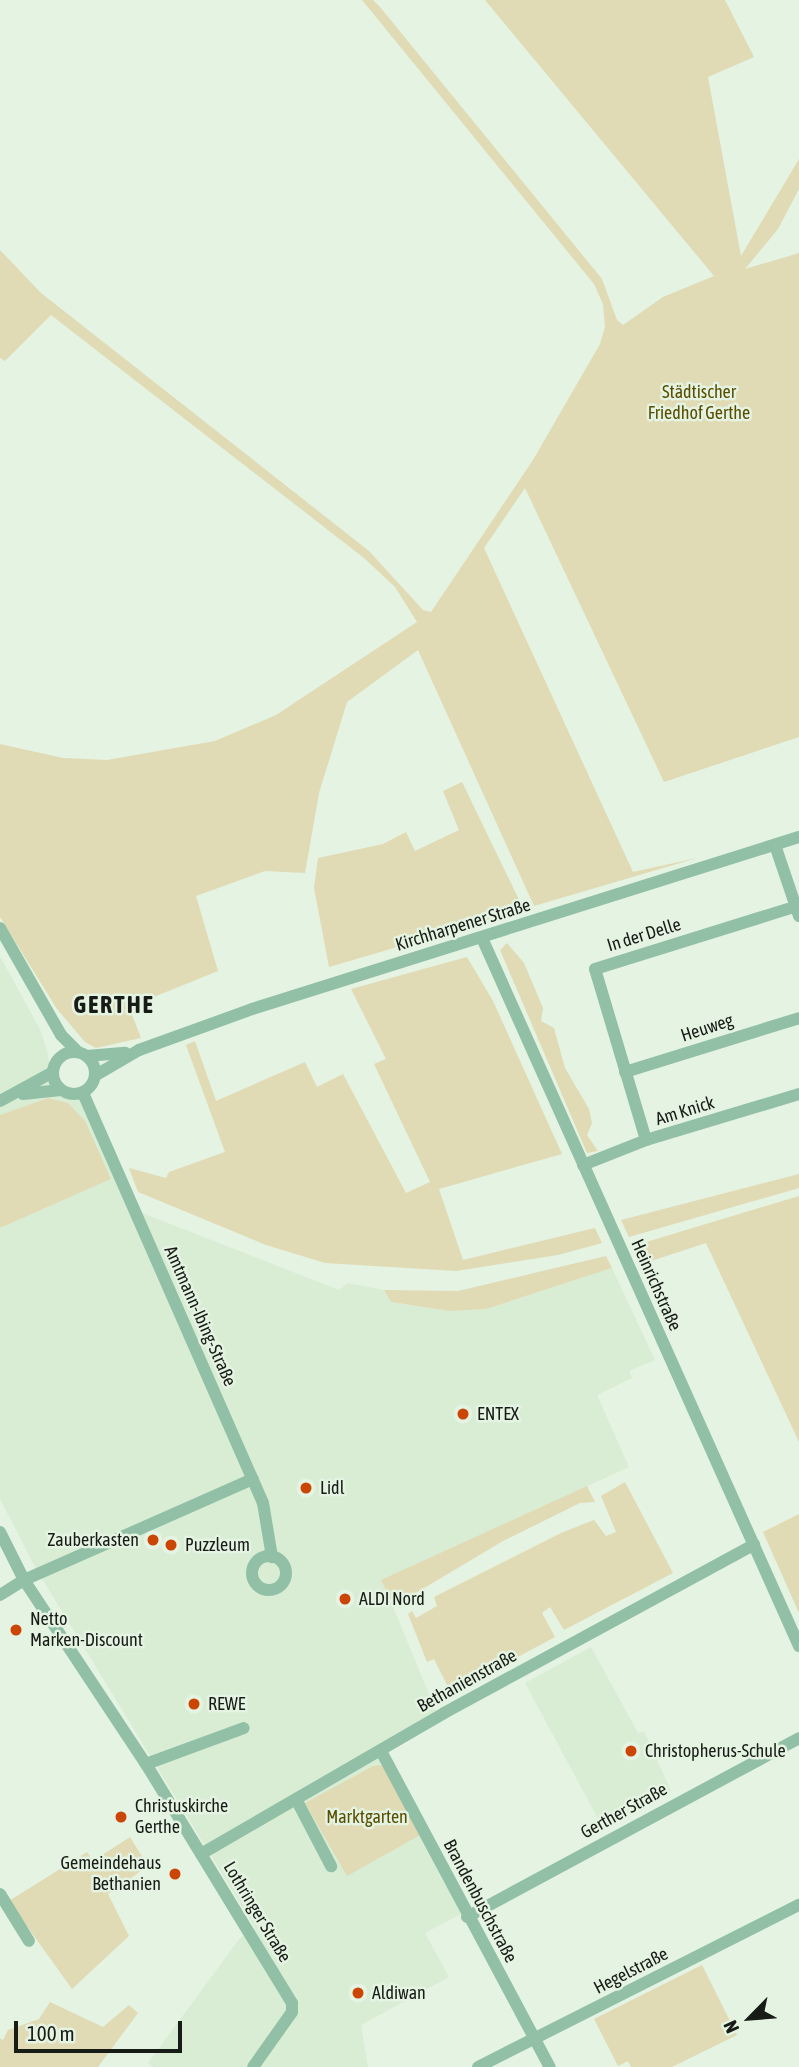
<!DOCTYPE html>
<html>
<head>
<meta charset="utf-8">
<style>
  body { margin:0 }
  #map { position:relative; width:799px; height:2067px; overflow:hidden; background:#e5f3e2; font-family:"Asap Condensed",sans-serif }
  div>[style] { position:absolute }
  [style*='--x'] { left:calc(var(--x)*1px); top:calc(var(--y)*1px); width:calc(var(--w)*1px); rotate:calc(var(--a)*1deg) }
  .built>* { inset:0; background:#d9edd5 }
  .green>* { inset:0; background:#e0dab5 }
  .minor>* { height:12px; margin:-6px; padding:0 6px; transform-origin:6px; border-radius:6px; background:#91c0a6 }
  .minor>.ring { margin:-6px; padding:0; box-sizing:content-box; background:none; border:12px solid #91c0a6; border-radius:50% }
  .dots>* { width:19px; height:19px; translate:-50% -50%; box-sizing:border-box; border:4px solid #e5f3e2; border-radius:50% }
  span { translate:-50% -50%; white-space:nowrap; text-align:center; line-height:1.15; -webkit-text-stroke:5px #e5f3e2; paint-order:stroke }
  .park-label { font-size:18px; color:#594e00 }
  .street-label { font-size:18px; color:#171c16 }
  .poi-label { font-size:18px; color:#171c16 }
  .left { translate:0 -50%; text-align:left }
  .right { translate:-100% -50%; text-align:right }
  .district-label { font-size:24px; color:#171c16; font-weight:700; letter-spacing:2px }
  .north { position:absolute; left:715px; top:1983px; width:70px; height:70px; -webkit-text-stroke:5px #e5f3e2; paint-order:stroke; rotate:245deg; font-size:19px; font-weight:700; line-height:28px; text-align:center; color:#171c16 }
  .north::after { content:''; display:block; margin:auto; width:24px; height:32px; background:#171c16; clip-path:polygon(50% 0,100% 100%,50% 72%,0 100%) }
  .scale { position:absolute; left:14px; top:2021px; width:168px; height:32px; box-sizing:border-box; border:4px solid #171c16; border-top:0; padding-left:9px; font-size:21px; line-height:24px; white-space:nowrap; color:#171c16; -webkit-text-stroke:5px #e5f3e2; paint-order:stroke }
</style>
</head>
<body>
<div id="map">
  <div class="built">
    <i style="clip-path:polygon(0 956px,40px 1029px,48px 1054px,50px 1083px,57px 1094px,81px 1099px,132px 1209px,339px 1290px,348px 1283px,384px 1290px,391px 1302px,450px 1311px,486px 1309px,612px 1268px,655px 1360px,629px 1371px,632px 1378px,597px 1395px,629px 1467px,382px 1580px,436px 1711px,376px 1747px,463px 1913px,425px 1933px,449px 1977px,361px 2025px,368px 2067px,154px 2067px,148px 2063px,240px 1938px,255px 1928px,35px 1567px,0 1499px,0 1228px,111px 1179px,68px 1103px,48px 1098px,0 1115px)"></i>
    <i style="clip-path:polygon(591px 1647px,638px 1733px,644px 1731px,671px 1791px,603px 1828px,525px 1683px)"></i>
  </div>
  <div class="green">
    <i style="clip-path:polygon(362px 0,373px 0,380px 7px,602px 279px,617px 320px,623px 325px,663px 297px,714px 276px,485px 0,725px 0,754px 57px,708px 77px,741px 256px,799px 159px,799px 189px,778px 229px,745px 269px,799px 253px,799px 737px,664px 782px,525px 488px,484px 548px,633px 872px,697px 858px,534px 906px,418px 650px,347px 702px,319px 793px,305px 873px,265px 871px,196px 896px,218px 971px,129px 1007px,141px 1038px,96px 1048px,85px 1042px,57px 1009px,0 917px,0 744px,63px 758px,107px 760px,215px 741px,276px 715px,417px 622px,395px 587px,364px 558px,51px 315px,5px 361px,0 358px,0 250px,41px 293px,369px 551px,423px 610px,431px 612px,533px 460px,600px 344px,605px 327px,603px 304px,594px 284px)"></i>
    <i style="clip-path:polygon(462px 782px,522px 906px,520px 911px,329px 967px,314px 888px,318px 858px,383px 844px,406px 832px,415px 851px,459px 830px,443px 791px)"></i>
    <i style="clip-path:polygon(507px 943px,524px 963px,543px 1008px,541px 1021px,554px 1028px,565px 1068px,589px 1109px,592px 1123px,587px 1135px,598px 1151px,587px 1153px,500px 950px)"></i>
    <i style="clip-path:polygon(467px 957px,493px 1001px,562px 1154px,439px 1189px,463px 1260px,595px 1228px,602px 1243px,558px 1255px,456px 1271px,325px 1263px,266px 1245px,138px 1192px,129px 1168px,166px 1178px,169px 1172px,225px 1152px,186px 1045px,195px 1041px,216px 1101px,305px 1062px,317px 1087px,343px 1074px,406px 1193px,430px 1182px,374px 1064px,386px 1059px,351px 989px)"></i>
    <i style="clip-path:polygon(48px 1098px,68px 1103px,85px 1121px,111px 1179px,0 1228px,0 1115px)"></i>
    <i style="clip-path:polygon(799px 1174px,799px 1188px,629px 1237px,621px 1220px)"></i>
    <i style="clip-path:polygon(799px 1196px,799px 1442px,706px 1243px,642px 1264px,633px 1246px)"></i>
    <i style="clip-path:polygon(606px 1256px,612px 1268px,486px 1309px,450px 1311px,391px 1302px,384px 1290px,458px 1291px)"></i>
    <i style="clip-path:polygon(625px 1482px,673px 1573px,564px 1630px,550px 1607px,542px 1613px,555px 1637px,451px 1693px,434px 1659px,427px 1662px,408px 1614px,412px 1611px,416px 1618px,437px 1606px,434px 1597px,561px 1533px,594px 1520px,606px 1536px,616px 1532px,601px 1496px)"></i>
    <i style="clip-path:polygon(587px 1486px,595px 1502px,580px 1503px,503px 1541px,394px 1606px,381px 1580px)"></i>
    <i style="clip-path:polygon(799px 1514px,799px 1613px,763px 1532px)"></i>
    <i style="clip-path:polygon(385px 1765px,422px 1834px,347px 1876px,305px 1803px,373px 1766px)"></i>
    <i style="clip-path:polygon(130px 1837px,148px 1866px,108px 1894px,129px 1936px,72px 1989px,9px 1901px,87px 1852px,93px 1861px)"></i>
    <i style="clip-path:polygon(702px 1965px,737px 2035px,672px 2067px,631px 2067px,628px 2061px,618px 2066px,594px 2019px)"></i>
    <i style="clip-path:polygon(50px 2002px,103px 2027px,129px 2005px,138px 2013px,98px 2067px,0 2067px,0 2038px,3px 2040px,8px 2030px,39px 2019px)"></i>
  </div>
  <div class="minor">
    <i style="--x:775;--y:845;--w:75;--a:71.3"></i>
    <i style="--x:0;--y:928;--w:123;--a:60.3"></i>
    <i style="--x:61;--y:1035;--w:24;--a:45"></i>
    <i style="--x:482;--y:938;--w:776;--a:65.88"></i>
    <i class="ring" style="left:53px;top:1052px;width:30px;height:30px"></i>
    <i style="--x:87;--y:1056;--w:38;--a:-5"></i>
    <i style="--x:625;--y:1072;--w:182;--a:-17.2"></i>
    <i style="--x:96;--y:1075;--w:50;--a:-30.2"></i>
    <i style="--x:139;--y:1050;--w:120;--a:-19.9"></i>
    <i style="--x:252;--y:1009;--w:573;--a:-17.46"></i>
    <i style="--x:83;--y:1093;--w:448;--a:66.3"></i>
    <i style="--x:263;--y:1503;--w:55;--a:80.5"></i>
    <i style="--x:23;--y:1094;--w:38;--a:-6"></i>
    <i style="--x:0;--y:1101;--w:60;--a:-28.7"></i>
    <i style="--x:646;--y:1140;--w:178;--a:-106.6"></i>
    <i style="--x:595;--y:969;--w:208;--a:-17.3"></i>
    <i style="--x:583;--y:1165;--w:68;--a:-21.6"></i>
    <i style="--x:646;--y:1140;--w:160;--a:-16.7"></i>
    <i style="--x:0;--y:1532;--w:54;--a:63.4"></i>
    <i style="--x:24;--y:1580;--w:221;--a:56.5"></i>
    <i style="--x:146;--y:1764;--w:280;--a:58.6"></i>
    <i style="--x:292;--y:2003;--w:9;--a:90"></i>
    <i style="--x:292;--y:2012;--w:67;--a:125.3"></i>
    <i class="ring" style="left:252px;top:1556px;width:22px;height:22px"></i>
    <i style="--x:0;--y:1595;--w:28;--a:-32"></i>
    <i style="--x:24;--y:1580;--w:250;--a:-23.8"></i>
    <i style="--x:381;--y:1751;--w:358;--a:61.9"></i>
    <i style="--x:146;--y:1764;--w:104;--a:-20.2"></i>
    <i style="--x:296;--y:1799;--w:76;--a:62.4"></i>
    <i style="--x:201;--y:1854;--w:281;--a:-30.1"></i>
    <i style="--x:444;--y:1713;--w:353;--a:-28.5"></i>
    <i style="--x:0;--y:1894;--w:55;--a:58.3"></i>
    <i style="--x:467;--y:1917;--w:377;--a:-28.3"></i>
    <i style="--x:478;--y:2067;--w:360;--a:-26.8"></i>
  </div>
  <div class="dots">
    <i style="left:463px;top:1414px;background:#cb4504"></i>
    <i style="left:306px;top:1488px;background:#cb4504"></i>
    <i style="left:153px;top:1540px;background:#cb4504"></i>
    <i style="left:171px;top:1545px;background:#cb4504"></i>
    <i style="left:345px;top:1599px;background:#cb4504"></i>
    <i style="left:16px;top:1630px;background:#cb4504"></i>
    <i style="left:194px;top:1704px;background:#cb4504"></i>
    <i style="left:631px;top:1751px;background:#cb4504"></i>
    <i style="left:121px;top:1817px;background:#cb4504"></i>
    <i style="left:175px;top:1874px;background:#cb4504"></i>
    <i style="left:358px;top:1993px;background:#cb4504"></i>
  </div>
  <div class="park-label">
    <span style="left:699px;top:403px">Städtischer<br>Friedhof Gerthe</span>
    <span style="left:367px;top:1817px">Marktgarten</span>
  </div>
  <div class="street-label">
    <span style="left:463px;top:925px;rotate:-17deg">Kirchharpener Straße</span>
    <span style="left:644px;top:935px;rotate:-17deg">In der Delle</span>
    <span style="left:707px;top:1028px;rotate:-18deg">Heuweg</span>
    <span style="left:685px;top:1111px;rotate:-17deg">Am Knick</span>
    <span style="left:656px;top:1285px;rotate:66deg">Heinrichstraße</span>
    <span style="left:200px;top:1316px;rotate:66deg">Amtmann-Ibing-Straße</span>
    <span style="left:467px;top:1681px;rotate:-29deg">Bethanienstraße</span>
    <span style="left:624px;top:1811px;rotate:-29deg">Gerther Straße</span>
    <span style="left:480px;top:1901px;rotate:62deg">Brandenbuschstraße</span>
    <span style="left:257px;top:1912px;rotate:59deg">Lothringer Straße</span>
    <span style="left:631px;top:1971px;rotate:-27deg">Hegelstraße</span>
  </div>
  <div class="poi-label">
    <span class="left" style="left:477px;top:1414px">ENTEX</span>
    <span class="left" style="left:320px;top:1488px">Lidl</span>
    <span class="right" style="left:139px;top:1540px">Zauberkasten</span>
    <span class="left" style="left:185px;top:1545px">Puzzleum</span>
    <span class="left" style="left:359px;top:1599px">ALDI Nord</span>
    <span class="left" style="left:30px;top:1630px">Netto<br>Marken-Discount</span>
    <span class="left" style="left:208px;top:1704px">REWE</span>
    <span class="left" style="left:645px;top:1751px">Christopherus-Schule</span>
    <span class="left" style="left:135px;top:1817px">Christuskirche<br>Gerthe</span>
    <span class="right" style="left:161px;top:1874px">Gemeindehaus<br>Bethanien</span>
    <span class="left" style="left:372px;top:1993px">Aldiwan</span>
  </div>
  <div class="district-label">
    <span style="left:114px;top:1005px">GERTHE</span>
  </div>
  <div class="north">N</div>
  <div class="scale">100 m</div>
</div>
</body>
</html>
